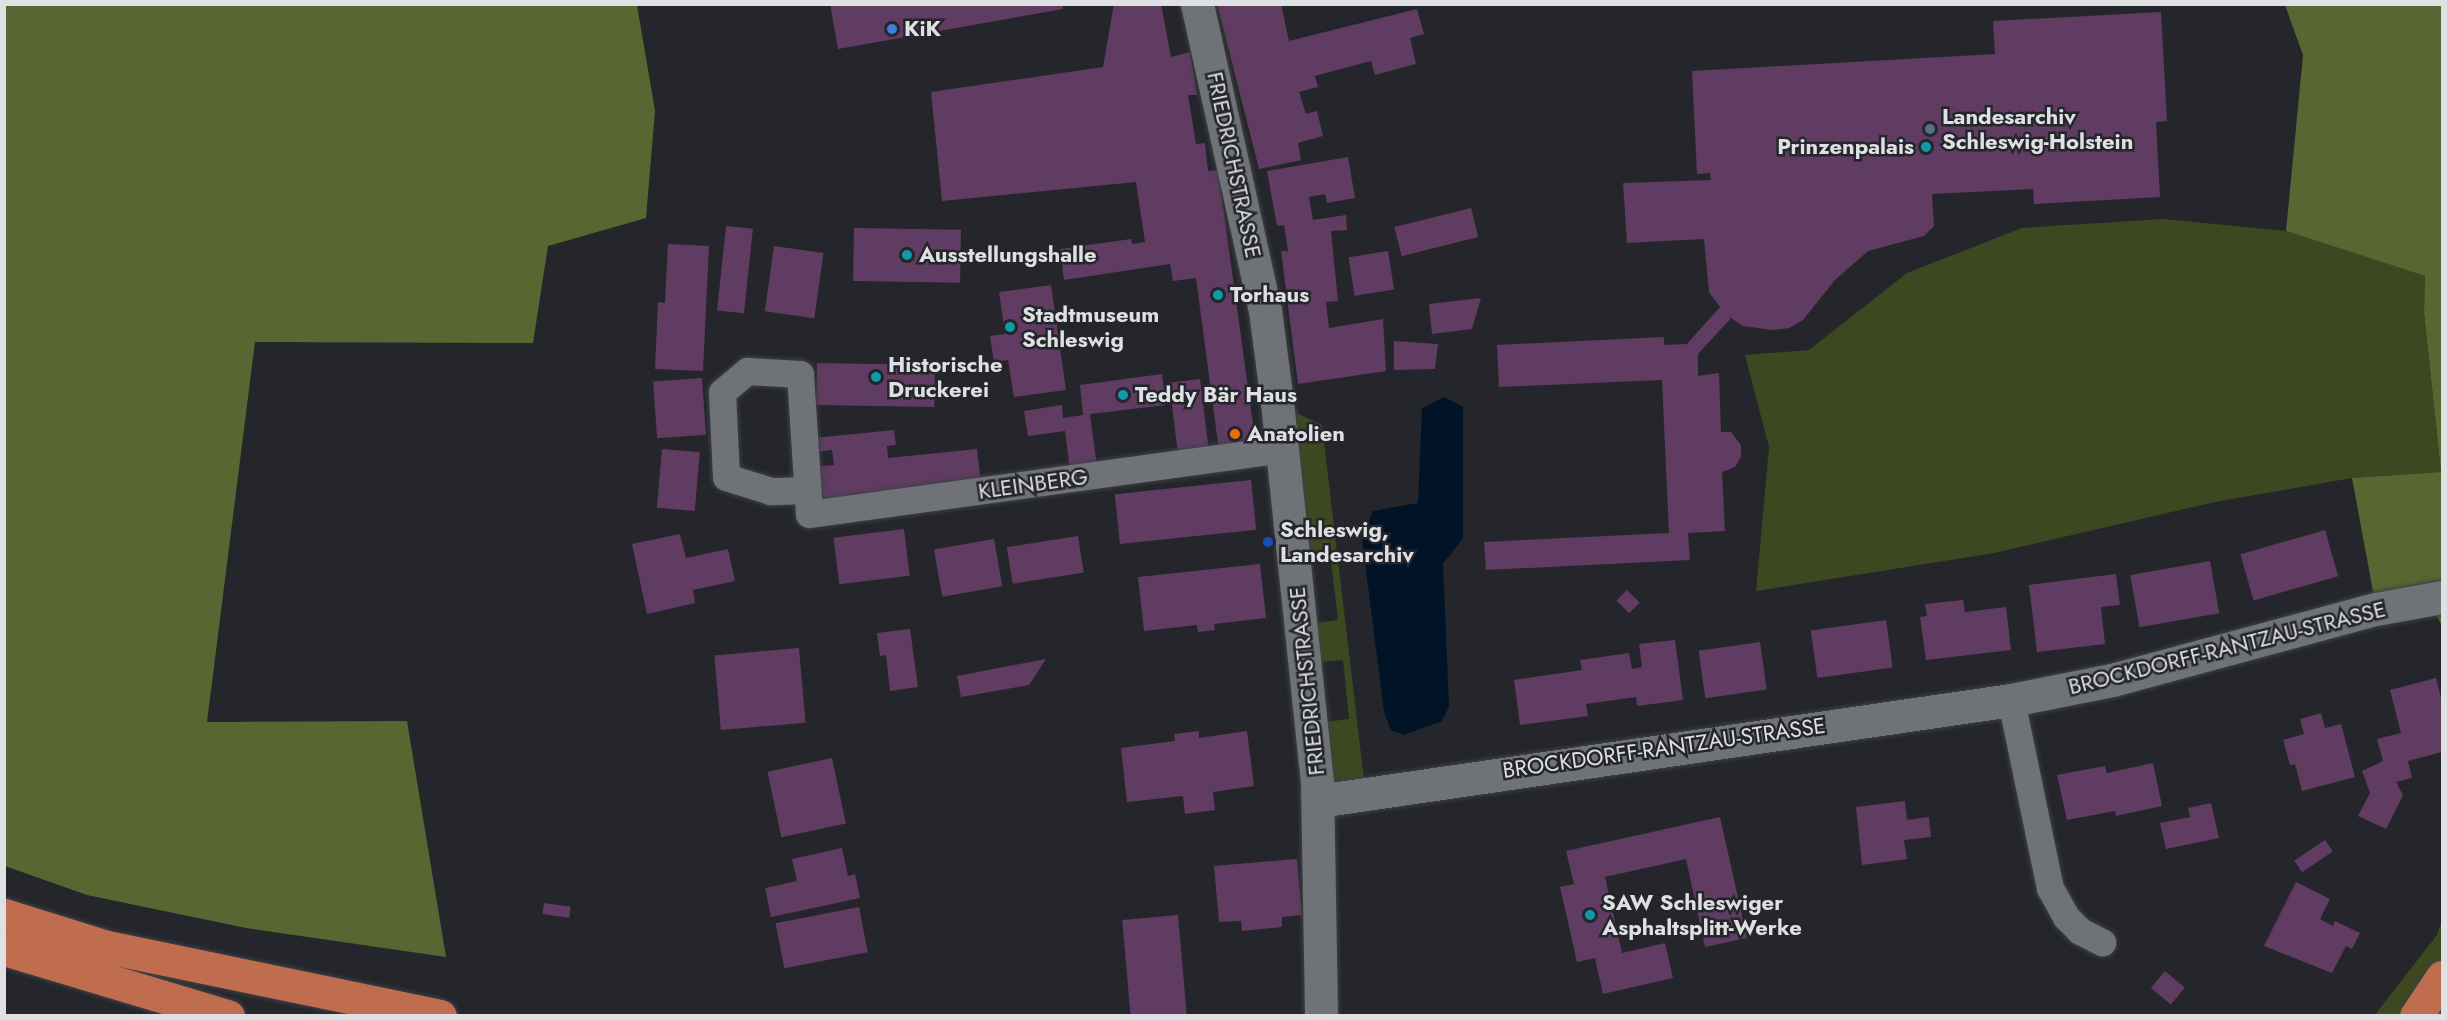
<!DOCTYPE html>
<html>
<head>
<meta charset="utf-8">
<style>
  body { margin:0 }
  #map { position:relative; width:2447px; height:1020px; overflow:hidden; background:#24262b; font-family:Jost,sans-serif }
  div>[style] { position:absolute }
  [style*='--x'] { left:calc(var(--x)*1px); top:calc(var(--y)*1px); width:calc(var(--w)*1px); rotate:calc(var(--a)*1deg) }
  .green>* { inset:0; background:#3e4820 }
  .forest>* { inset:0; background:#586632 }
  .water>* { inset:0; background:#011326 }
  .building>* { inset:0; background:#603c62; transform-origin:0 0 }
  .roads { filter:drop-shadow(0 0 2px #3f4145) drop-shadow(0 0 2px #3f4145) }
  .minor>* { height:27px; margin:-13.5px; padding:0 13.5px; transform-origin:13.5px; border-radius:13.5px; background:#6f7277 }
  .tertiary>* { height:33px; margin:-16.5px; padding:0 16.5px; transform-origin:16.5px; border-radius:16.5px; background:#6f7277 }
  .trunk>* { height:33px; margin:-16.5px; padding:0 16.5px; transform-origin:16.5px; border-radius:16.5px; background:#bf6d4e }
  .dots>* { width:16px; height:16px; translate:-50% -50%; box-sizing:border-box; border:3px solid #24262b; border-radius:50% }
  span { translate:-50% -50%; white-space:nowrap; text-align:center; line-height:1.15; -webkit-text-stroke:5px #24262b; paint-order:stroke }
  .poi-label { font-size:22px; color:#dfe0e3; font-weight:700 }
  .left { translate:0 -50%; text-align:left }
  .right { translate:-100% -50%; text-align:right }
  .street-label { font-size:22px; color:#dfe0e3 }
  .frame { position:absolute; inset:0; border:6px solid #dfe0e3; pointer-events:none }
</style>
</head>
<body>
<div id="map">
  <div class="green">
    <i style="clip-path:polygon(2163px 219px,2286px 231px,2425px 276px,2424px 312px,2441px 472px,2352px 478px,2215px 502px,1994px 553px,1756px 591px,1769px 447px,1745px 355px,1809px 350px,1907px 273px,2022px 228px)"></i>
    <i style="clip-path:polygon(1290px 410px,1322px 425px,1365px 788px,1333px 788px,1326px 722px,1349px 719px,1343px 660px,1320px 662px,1315px 623px,1338px 620px,1331px 561px,1307px 564px)"></i>
    <i style="clip-path:polygon(2442px 921px,2442px 1015px,2374px 1016px,2437px 935px)"></i>
  </div>
  <div class="forest">
    <i style="clip-path:polygon(507px 5px,637px 5px,655px 111px,646px 218px,548px 246px,533px 343px,255px 342px,207px 722px,407px 721px,446px 957px,246px 928px,87px 895px,5px 866px,5px 5px)"></i>
    <i style="clip-path:polygon(2285px 5px,2442px 5px,2442px 626px,2430px 601px,2377px 613px,2352px 478px,2441px 472px,2424px 312px,2425px 276px,2286px 231px,2303px 55px)"></i>
  </div>
  <div class="water">
    <i style="clip-path:polygon(1444px 397px,1463px 407px,1463px 538px,1443px 564px,1449px 706px,1442px 721px,1404px 735px,1391px 730px,1384px 712px,1362px 538px,1373px 511px,1418px 503px,1422px 408px)"></i>
  </div>
  <div class="building">
    <i style="clip-path:polygon(830px 4px,1062px 4px,1063px 9px,838px 49px)"></i>
    <i style="clip-path:polygon(1114px 4px,1161px 4px,1171px 57px,1190px 52px,1197px 95px,1188px 95px,1196px 144px,1205px 143px,1208px 171px,1218px 170px,1256px 446px,1219px 451px,1196px 278px,1173px 281px,1170px 264px,1064px 280px,1060px 249px,1131px 239px,1132px 244px,1145px 242px,1136px 182px,942px 201px,931px 92px,1103px 67px)"></i>
    <i style="clip-path:polygon(1217px 4px,1281px 4px,1289px 41px,1417px 9px,1424px 34px,1410px 38px,1416px 64px,1375px 75px,1371px 61px,1315px 76px,1318px 87px,1299px 92px,1306px 114px,1317px 111px,1323px 136px,1298px 143px,1301px 160px,1259px 169px)"></i>
    <i style="clip-path:polygon(2161px 12px,2167px 121px,2156px 122px,2160px 197px,2034px 204px,2033px 189px,1932px 194px,1934px 226px,1924px 236px,1868px 251px,1835px 280px,1803px 320px,1789px 328px,1773px 330px,1743px 326px,1731px 318px,1698px 354px,1698px 376px,1719px 373px,1721px 432px,1731px 432px,1741px 445px,1741px 457px,1735px 467px,1722px 472px,1725px 531px,1688px 533px,1690px 560px,1486px 570px,1484px 542px,1669px 533px,1662px 380px,1499px 387px,1497px 345px,1664px 337px,1664px 345px,1687px 344px,1720px 307px,1709px 292px,1704px 239px,1627px 243px,1623px 183px,1711px 180px,1710px 173px,1697px 174px,1692px 71px,1995px 54px,1993px 21px)"></i>
    <i style="clip-path:polygon(1348px 157px,1355px 198px,1327px 203px,1325px 194px,1309px 197px,1313px 220px,1346px 215px,1347px 230px,1331px 231px,1338px 301px,1326px 302px,1329px 328px,1383px 319px,1386px 371px,1298px 384px,1281px 251px,1288px 251px,1284px 225px,1277px 226px,1267px 171px)"></i>
    <i style="left:1471px;top:208px;width:30px;height:79px;rotate:76deg"></i>
    <i style="left:726px;top:226px;width:27px;height:85px;rotate:6deg"></i>
    <i style="left:854px;top:228px;width:107px;height:53px;rotate:1deg"></i>
    <i style="clip-path:polygon(668px 244px,709px 246px,703px 371px,655px 369px,658px 302px,665px 303px)"></i>
    <i style="left:774px;top:246px;width:50px;height:66px;rotate:8deg"></i>
    <i style="left:1388px;top:251px;width:39px;height:40px;rotate:81deg"></i>
    <i style="clip-path:polygon(1051px 285px,1066px 390px,1014px 397px,1008px 360px,994px 362px,990px 336px,1005px 334px,999px 292px)"></i>
    <i style="clip-path:polygon(1481px 298px,1472px 329px,1432px 334px,1429px 304px)"></i>
    <i style="clip-path:polygon(1394px 341px,1438px 344px,1435px 369px,1394px 370px)"></i>
    <i style="left:817px;top:363px;width:118px;height:42px;rotate:1deg"></i>
    <i style="clip-path:polygon(1162px 374px,1166px 405px,1090px 414px,1097px 467px,1070px 471px,1065px 431px,1028px 436px,1024px 411px,1062px 405px,1063px 418px,1083px 415px,1080px 385px)"></i>
    <i style="left:702px;top:378px;width:57px;height:49px;rotate:86deg"></i>
    <i style="left:1200px;top:379px;width:72px;height:31px;rotate:83deg"></i>
    <i style="clip-path:polygon(894px 430px,896px 445px,887px 446px,888px 458px,977px 449px,981px 484px,816px 502px,812px 467px,834px 465px,832px 450px,815px 452px,813px 438px)"></i>
    <i style="left:662px;top:449px;width:38px;height:59px;rotate:5deg"></i>
    <i style="left:1251px;top:480px;width:50px;height:137px;rotate:84deg"></i>
    <i style="left:904px;top:529px;width:47px;height:71px;rotate:83deg"></i>
    <i style="left:2325px;top:530px;width:48px;height:88px;rotate:74deg"></i>
    <i style="clip-path:polygon(680px 534px,686px 558px,728px 549px,735px 581px,693px 590px,695px 603px,647px 614px,632px 544px)"></i>
    <i style="left:1078px;top:536px;width:37px;height:72px;rotate:81deg"></i>
    <i style="left:994px;top:539px;width:48px;height:61px;rotate:80deg"></i>
    <i style="left:2210px;top:561px;width:53px;height:81px;rotate:80deg"></i>
    <i style="clip-path:polygon(1260px 564px,1266px 618px,1214px 624px,1215px 630px,1207px 631px,1198px 632px,1197px 625px,1144px 631px,1138px 577px)"></i>
    <i style="clip-path:polygon(2116px 574px,2120px 605px,2101px 607px,2105px 644px,2037px 652px,2029px 585px)"></i>
    <i style="left:1627px;top:590px;width:18px;height:15px;rotate:45deg"></i>
    <i style="clip-path:polygon(1963px 600px,1965px 612px,2006px 607px,2011px 650px,1926px 660px,1920px 617px,1927px 616px,1925px 604px)"></i>
    <i style="left:1886px;top:620px;width:48px;height:76px;rotate:82deg"></i>
    <i style="clip-path:polygon(910px 629px,918px 687px,890px 691px,886px 655px,880px 656px,877px 633px)"></i>
    <i style="clip-path:polygon(1675px 640px,1683px 700px,1637px 706px,1636px 697px,1586px 704px,1588px 716px,1520px 725px,1514px 680px,1582px 670px,1580px 660px,1629px 653px,1632px 669px,1642px 667px,1639px 644px)"></i>
    <i style="left:1760px;top:642px;width:48px;height:62px;rotate:82deg"></i>
    <i style="left:799px;top:648px;width:75px;height:85px;rotate:85deg"></i>
    <i style="clip-path:polygon(1046px 659px,1029px 685px,961px 697px,957px 676px)"></i>
    <i style="clip-path:polygon(2436px 678px,2442px 702px,2442px 752px,2408px 761px,2412px 778px,2396px 782px,2403px 795px,2386px 829px,2358px 816px,2370px 793px,2362px 771px,2383px 761px,2377px 739px,2401px 733px,2390px 690px)"></i>
    <i style="clip-path:polygon(2321px 713px,2325px 728px,2341px 724px,2355px 777px,2302px 791px,2295px 764px,2290px 765px,2283px 740px,2304px 734px,2300px 719px)"></i>
    <i style="clip-path:polygon(1199px 731px,1199px 738px,1247px 731px,1254px 786px,1213px 792px,1215px 810px,1185px 814px,1183px 796px,1127px 802px,1121px 748px,1175px 741px,1174px 734px)"></i>
    <i style="left:832px;top:758px;width:67px;height:66px;rotate:78deg"></i>
    <i style="clip-path:polygon(2153px 763px,2162px 806px,2116px 816px,2115px 811px,2067px 820px,2057px 775px,2105px 766px,2107px 773px)"></i>
    <i style="clip-path:polygon(1905px 801px,1907px 820px,1929px 817px,1931px 837px,1904px 840px,1907px 859px,1862px 865px,1856px 807px)"></i>
    <i style="clip-path:polygon(2211px 803px,2219px 838px,2166px 849px,2160px 823px,2190px 817px,2188px 808px)"></i>
    <i style="clip-path:polygon(1720px 817px,1747px 938px,1705px 947px,1686px 859px,1605px 877px,1622px 953px,1665px 943px,1673px 978px,1603px 994px,1595px 958px,1577px 962px,1560px 887px,1574px 884px,1566px 851px)"></i>
    <i style="left:2325px;top:840px;width:14px;height:37px;rotate:56deg"></i>
    <i style="clip-path:polygon(842px 848px,848px 876px,855px 874px,860px 898px,771px 917px,765px 888px,797px 881px,792px 859px)"></i>
    <i style="clip-path:polygon(1297px 859px,1302px 915px,1282px 917px,1282px 927px,1242px 931px,1241px 921px,1219px 922px,1214px 866px)"></i>
    <i style="clip-path:polygon(2296px 882px,2330px 899px,2320px 919px,2333px 926px,2335px 921px,2360px 933px,2352px 949px,2346px 946px,2332px 973px,2264px 946px)"></i>
    <i style="left:544px;top:903px;width:27px;height:11px;rotate:8deg"></i>
    <i style="left:859px;top:907px;width:46px;height:85px;rotate:79deg"></i>
    <i style="left:1178px;top:915px;width:101px;height:56px;rotate:85deg"></i>
    <i style="left:2165px;top:971px;width:26px;height:22px;rotate:40deg"></i>
  </div>
  <div class="roads">
    <div class="minor">
      <i style="--x:807;--y:490;--w:36;--a:178"></i>
      <i style="--x:771;--y:491;--w:47;--a:-162.7"></i>
      <i style="--x:726;--y:477;--w:85;--a:-92.7"></i>
      <i style="--x:722;--y:392;--w:33;--a:-40"></i>
      <i style="--x:747;--y:371;--w:53;--a:3.2"></i>
      <i style="--x:800;--y:374;--w:140;--a:86.3"></i>
      <i style="--x:809;--y:514;--w:477;--a:-7.8"></i>
      <i style="--x:2011;--y:700;--w:192;--a:78.3"></i>
      <i style="--x:2050;--y:888;--w:33;--a:61"></i>
      <i style="--x:2066;--y:917;--w:20;--a:45"></i>
      <i style="--x:2080;--y:931;--w:25;--a:27"></i>
    </div>
    <div class="tertiary">
      <i style="--x:1197;--y:4;--w:313;--a:77.5"></i>
      <i style="--x:1265;--y:310;--w:93;--a:82.6"></i>
      <i style="--x:1277;--y:402;--w:383;--a:84"></i>
      <i style="--x:1317;--y:783;--w:233;--a:89"></i>
      <i style="--x:1318;--y:801;--w:700;--a:-8.29"></i>
      <i style="--x:2011;--y:700;--w:103;--a:-11.2"></i>
      <i style="--x:2112;--y:680;--w:273;--a:-15.1"></i>
      <i style="--x:2376;--y:609;--w:67;--a:-10.3"></i>
    </div>
    <div class="trunk">
      <i style="--x:4;--y:915;--w:108;--a:17.3"></i>
      <i style="--x:107;--y:947;--w:340;--a:11.7"></i>
      <i style="--x:4;--y:949;--w:234;--a:16.7"></i>
      <i style="--x:2416;--y:1016;--w:47;--a:-56.3"></i>
    </div>
  </div>
  <div class="dots">
    <i style="left:892px;top:29px;background:#3f7fe0"></i>
    <i style="left:1930px;top:129px;background:#5c6f8a"></i>
    <i style="left:1926px;top:147px;background:#0f9aa8"></i>
    <i style="left:907px;top:255px;background:#0f9aa8"></i>
    <i style="left:1218px;top:295px;background:#0f9aa8"></i>
    <i style="left:1010px;top:327px;background:#0f9aa8"></i>
    <i style="left:876px;top:377px;background:#0f9aa8"></i>
    <i style="left:1123px;top:395px;background:#0f9aa8"></i>
    <i style="left:1235px;top:434px;background:#e8710a"></i>
    <i style="left:1268px;top:542px;background:#1a4fb4"></i>
    <i style="left:1590px;top:915px;background:#0f9aa8"></i>
  </div>
  <div class="poi-label">
    <span class="left" style="left:904px;top:29px">KiK</span>
    <span class="left" style="left:1942px;top:129px">Landesarchiv<br>Schleswig-Holstein</span>
    <span class="right" style="left:1914px;top:147px">Prinzenpalais</span>
    <span class="left" style="left:919px;top:255px">Ausstellungshalle</span>
    <span class="left" style="left:1230px;top:295px">Torhaus</span>
    <span class="left" style="left:1022px;top:327px">Stadtmuseum<br>Schleswig</span>
    <span class="left" style="left:888px;top:377px">Historische<br>Druckerei</span>
    <span class="left" style="left:1135px;top:395px">Teddy Bär Haus</span>
    <span class="left" style="left:1247px;top:434px">Anatolien</span>
    <span class="left" style="left:1280px;top:542px">Schleswig,<br>Landesarchiv</span>
    <span class="left" style="left:1602px;top:915px">SAW Schleswiger<br>Asphaltsplitt-Werke</span>
  </div>
  <div class="street-label">
    <span style="left:1234px;top:165px;rotate:78deg">FRIEDRICHSTRASSE</span>
    <span style="left:1033px;top:484px;rotate:-8deg">KLEINBERG</span>
    <span style="left:2227px;top:648px;rotate:-14deg">BROCKDORFF-RANTZAU-STRASSE</span>
    <span style="left:1307px;top:681px;rotate:-96deg">FRIEDRICHSTRASSE</span>
    <span style="left:1664px;top:748px;rotate:-8deg">BROCKDORFF-RANTZAU-STRASSE</span>
  </div>
  <div class="frame"></div>
</div>
</body>
</html>
